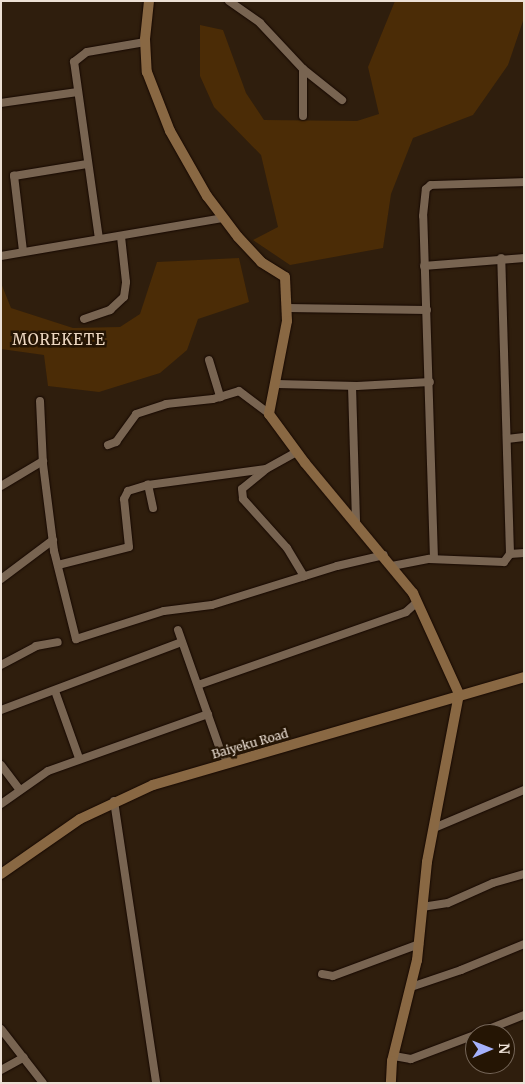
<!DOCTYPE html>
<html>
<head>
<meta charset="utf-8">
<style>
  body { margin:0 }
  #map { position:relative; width:525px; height:1084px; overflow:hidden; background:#2f1e0d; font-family:Merriweather,serif }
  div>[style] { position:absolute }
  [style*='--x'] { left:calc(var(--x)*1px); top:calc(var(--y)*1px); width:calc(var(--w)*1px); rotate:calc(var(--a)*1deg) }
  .green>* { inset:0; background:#4b2c06 }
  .roads { filter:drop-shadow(0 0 1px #160800) drop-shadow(0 0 1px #160800) }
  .street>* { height:8px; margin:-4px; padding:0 4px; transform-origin:4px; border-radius:4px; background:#786451 }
  .secondary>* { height:10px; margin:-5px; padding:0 5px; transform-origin:5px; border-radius:5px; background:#896843 }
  span { translate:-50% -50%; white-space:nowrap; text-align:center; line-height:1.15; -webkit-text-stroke:5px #251504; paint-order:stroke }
  .street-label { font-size:12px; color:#ece0d5 }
  .quarter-label { font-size:15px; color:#eed8c2; letter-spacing:1px }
  .frame { position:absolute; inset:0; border:2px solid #ece0d5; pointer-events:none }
  .north { position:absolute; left:465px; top:1024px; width:50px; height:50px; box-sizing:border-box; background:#251504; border:1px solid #756658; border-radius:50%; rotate:89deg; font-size:14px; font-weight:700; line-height:20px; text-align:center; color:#ece0d5 }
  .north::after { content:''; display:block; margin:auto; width:18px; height:22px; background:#a5b1fc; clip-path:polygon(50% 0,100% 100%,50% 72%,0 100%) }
</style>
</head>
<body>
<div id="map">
  <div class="green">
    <i style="clip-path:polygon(395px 1px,524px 1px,524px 18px,508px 65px,473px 115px,413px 138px,391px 194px,383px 248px,290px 265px,253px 240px,278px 227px,261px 155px,214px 107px,200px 76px,200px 25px,223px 30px,246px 93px,264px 120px,357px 121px,379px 114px,368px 67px)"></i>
    <i style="clip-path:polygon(239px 258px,249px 302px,198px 319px,187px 350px,160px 373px,99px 392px,48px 386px,44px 355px,1px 349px,1px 283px,11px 308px,73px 328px,120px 327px,140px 314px,157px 262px)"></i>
  </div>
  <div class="roads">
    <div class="street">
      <i style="--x:229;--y:1;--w:38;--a:35"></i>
      <i style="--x:260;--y:23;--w:63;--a:46.9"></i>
      <i style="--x:303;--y:69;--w:50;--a:38.5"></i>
      <i style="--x:303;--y:69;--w:47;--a:90"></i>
      <i style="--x:1;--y:103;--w:77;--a:-8.2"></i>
      <i style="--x:99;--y:239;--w:179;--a:-98"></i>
      <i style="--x:74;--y:62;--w:16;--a:-38"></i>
      <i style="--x:87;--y:52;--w:59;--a:-9.8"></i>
      <i style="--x:23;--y:251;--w:76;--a:-96.8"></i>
      <i style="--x:14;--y:176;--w:74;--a:-9.3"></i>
      <i style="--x:1;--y:256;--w:226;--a:-9.7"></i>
      <i style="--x:424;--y:266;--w:100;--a:-4.6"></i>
      <i style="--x:287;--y:308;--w:140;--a:0.8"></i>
      <i style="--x:84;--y:319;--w:28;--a:-19"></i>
      <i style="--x:110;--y:310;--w:19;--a:-43"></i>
      <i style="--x:124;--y:297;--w:15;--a:-82"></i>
      <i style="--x:126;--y:282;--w:45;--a:-96.3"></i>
      <i style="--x:209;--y:360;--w:39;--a:73"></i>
      <i style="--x:277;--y:384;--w:80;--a:1.4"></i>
      <i style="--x:357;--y:386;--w:73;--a:-3.1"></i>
      <i style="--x:352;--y:386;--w:135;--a:88.3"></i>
      <i style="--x:40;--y:401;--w:63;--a:87.3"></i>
      <i style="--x:43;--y:464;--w:88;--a:82.8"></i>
      <i style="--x:54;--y:551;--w:91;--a:76"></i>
      <i style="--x:76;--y:639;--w:92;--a:-17.7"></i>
      <i style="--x:164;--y:611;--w:48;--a:-7.1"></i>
      <i style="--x:212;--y:605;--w:131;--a:-17.3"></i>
      <i style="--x:337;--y:566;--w:48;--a:-13.2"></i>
      <i style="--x:507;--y:439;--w:17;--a:-7"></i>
      <i style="--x:108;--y:445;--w:9;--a:-21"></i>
      <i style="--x:116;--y:442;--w:34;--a:-54"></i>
      <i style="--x:136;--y:414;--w:32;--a:-18"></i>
      <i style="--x:166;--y:404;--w:47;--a:-6.1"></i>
      <i style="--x:213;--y:399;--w:27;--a:-17"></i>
      <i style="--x:239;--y:391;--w:38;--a:37"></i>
      <i style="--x:264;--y:471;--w:28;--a:141"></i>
      <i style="--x:242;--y:489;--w:10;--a:84"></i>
      <i style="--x:243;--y:499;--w:66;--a:48.1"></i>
      <i style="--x:287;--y:548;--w:33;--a:59"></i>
      <i style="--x:1;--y:486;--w:49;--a:-30.8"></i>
      <i style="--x:153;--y:508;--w:24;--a:-102"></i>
      <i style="--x:148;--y:485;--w:119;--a:-7.7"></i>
      <i style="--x:266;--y:469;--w:35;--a:-29"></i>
      <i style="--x:510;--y:554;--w:14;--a:-4"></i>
      <i style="--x:434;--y:559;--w:343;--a:-91.8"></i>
      <i style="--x:423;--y:216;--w:27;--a:-84"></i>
      <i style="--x:426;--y:189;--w:6;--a:-39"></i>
      <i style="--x:431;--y:185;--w:93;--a:-1.8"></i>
      <i style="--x:58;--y:565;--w:73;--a:-14.2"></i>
      <i style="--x:129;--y:547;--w:48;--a:-95.9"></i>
      <i style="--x:124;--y:499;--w:9;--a:-63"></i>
      <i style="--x:128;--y:491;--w:21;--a:-17"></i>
      <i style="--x:392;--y:566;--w:38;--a:-11"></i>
      <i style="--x:429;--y:559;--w:75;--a:2.3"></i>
      <i style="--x:504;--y:562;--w:10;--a:-53"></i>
      <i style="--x:510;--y:554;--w:296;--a:-91.7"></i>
      <i style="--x:1;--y:579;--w:65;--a:-36.9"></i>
      <i style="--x:178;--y:630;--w:129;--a:70.6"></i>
      <i style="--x:221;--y:752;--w:14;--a:54"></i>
      <i style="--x:1;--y:665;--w:40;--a:-28"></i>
      <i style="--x:36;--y:646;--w:22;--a:-10"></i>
      <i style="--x:198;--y:685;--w:220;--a:-19.3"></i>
      <i style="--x:406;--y:612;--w:15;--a:-42"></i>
      <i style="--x:55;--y:691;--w:71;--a:70.3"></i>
      <i style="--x:1;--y:710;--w:193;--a:-20.6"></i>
      <i style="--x:1;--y:765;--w:31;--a:53"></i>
      <i style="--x:114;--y:801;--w:285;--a:81.5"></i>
      <i style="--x:1;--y:804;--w:57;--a:-35.1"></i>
      <i style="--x:48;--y:771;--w:170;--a:-19.6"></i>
      <i style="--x:434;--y:828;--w:98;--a:-22.9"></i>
      <i style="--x:422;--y:907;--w:26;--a:-9"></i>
      <i style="--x:448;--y:903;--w:49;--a:-24"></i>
      <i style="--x:493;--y:883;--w:32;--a:-16"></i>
      <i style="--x:322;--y:974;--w:11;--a:10"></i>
      <i style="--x:333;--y:976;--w:92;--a:-20.4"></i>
      <i style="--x:411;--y:987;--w:53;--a:-18.8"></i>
      <i style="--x:461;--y:970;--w:68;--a:-22.4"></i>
      <i style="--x:1;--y:1029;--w:68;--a:52.1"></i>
      <i style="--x:476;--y:1034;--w:52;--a:-21.6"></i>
      <i style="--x:394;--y:1056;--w:17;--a:10"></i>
      <i style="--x:411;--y:1059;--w:68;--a:-20.6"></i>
      <i style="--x:1;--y:1070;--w:26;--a:-29"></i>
    </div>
    <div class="secondary">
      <i style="--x:149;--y:1;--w:38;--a:96"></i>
      <i style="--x:145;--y:39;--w:33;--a:87"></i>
      <i style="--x:147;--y:72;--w:63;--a:68.7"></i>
      <i style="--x:170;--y:131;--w:75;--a:60.4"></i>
      <i style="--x:207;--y:196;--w:51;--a:52.9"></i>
      <i style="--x:238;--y:237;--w:34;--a:47"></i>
      <i style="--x:261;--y:262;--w:28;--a:32"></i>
      <i style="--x:285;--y:277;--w:44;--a:87.4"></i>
      <i style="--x:287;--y:321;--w:95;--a:101"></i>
      <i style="--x:269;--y:414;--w:61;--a:53.7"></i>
      <i style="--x:305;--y:463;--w:169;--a:50.3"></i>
      <i style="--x:413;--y:593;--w:111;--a:65.5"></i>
      <i style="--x:459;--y:694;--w:171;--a:100.8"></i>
      <i style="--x:427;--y:862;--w:99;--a:95.8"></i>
      <i style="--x:417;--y:960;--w:104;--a:103.9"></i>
      <i style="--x:392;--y:1061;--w:22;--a:93"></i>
      <i style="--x:1;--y:874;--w:96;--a:-34.8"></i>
      <i style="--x:80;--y:819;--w:81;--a:-25"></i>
      <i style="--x:153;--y:785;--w:386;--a:-16.2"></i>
    </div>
  </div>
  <div class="street-label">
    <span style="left:250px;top:744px;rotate:-16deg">Baiyeku Road</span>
  </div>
  <div class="quarter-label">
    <span style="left:59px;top:340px">MOREKETE</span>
  </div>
  <div class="frame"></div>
  <div class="north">N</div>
</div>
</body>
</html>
